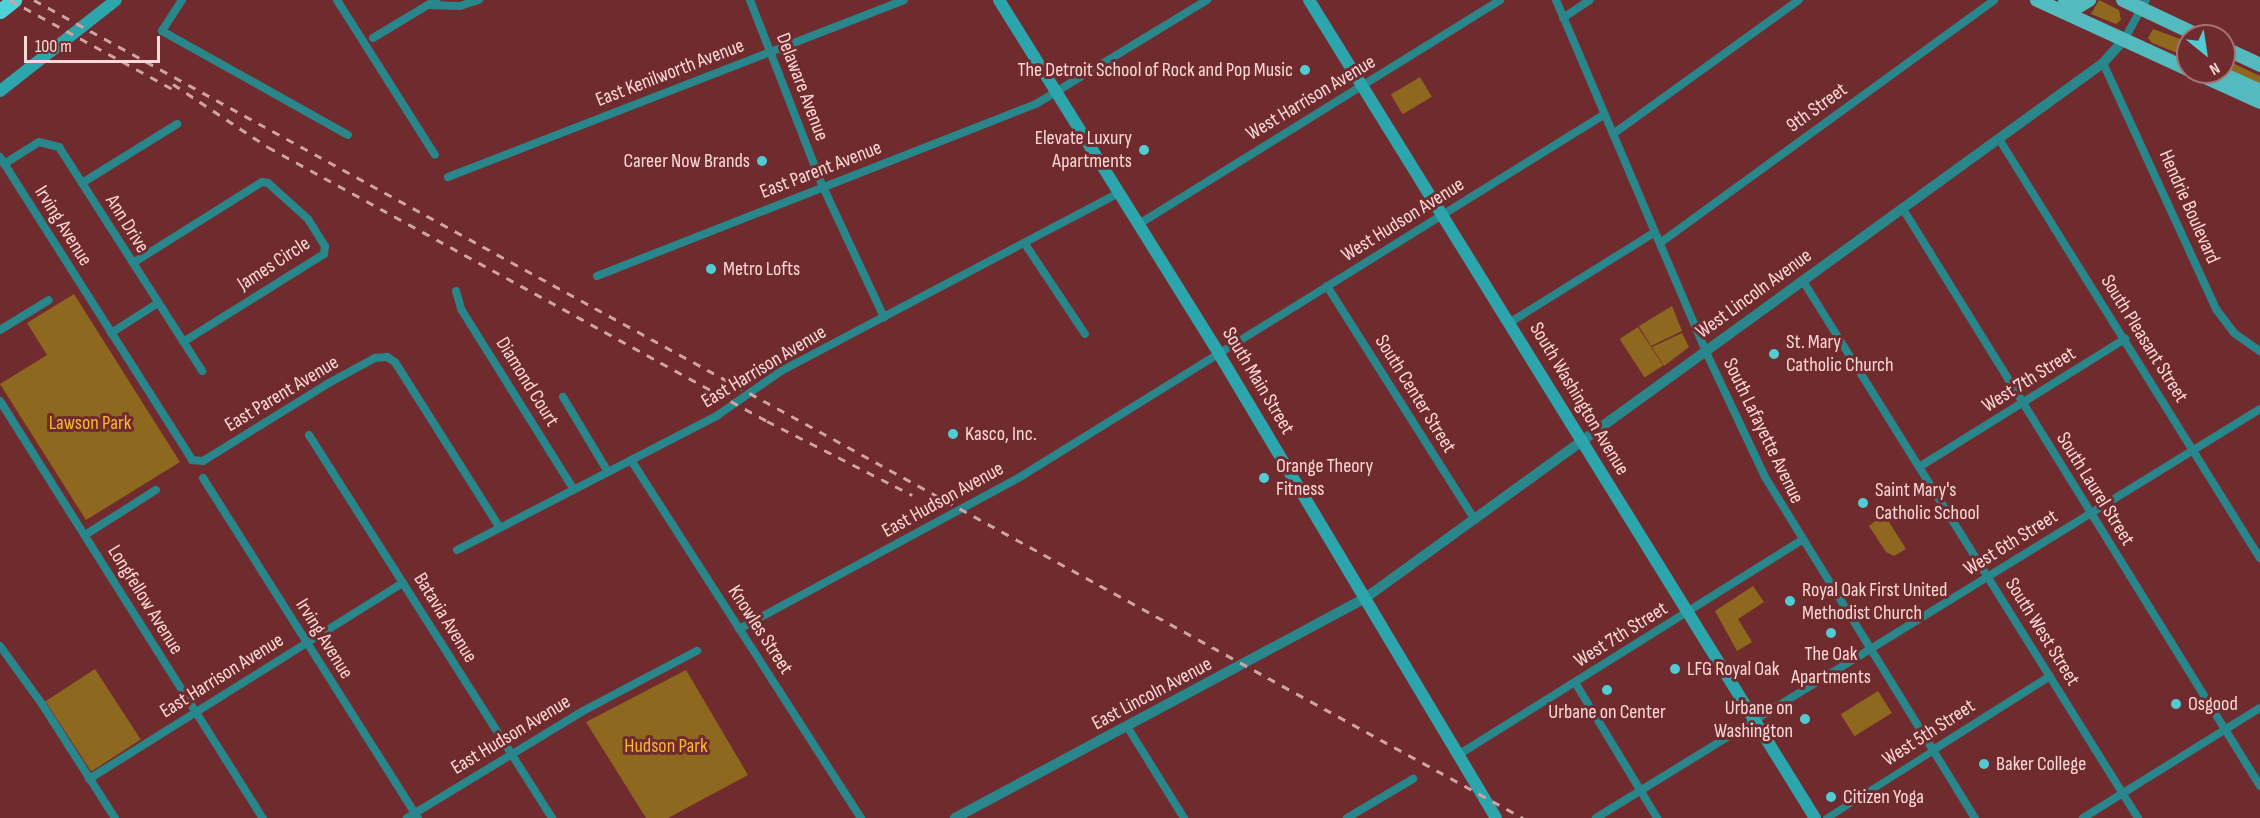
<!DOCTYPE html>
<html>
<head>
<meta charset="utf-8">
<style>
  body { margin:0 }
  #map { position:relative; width:2260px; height:818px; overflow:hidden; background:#6f2b2e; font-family:"Sofia Sans Condensed",sans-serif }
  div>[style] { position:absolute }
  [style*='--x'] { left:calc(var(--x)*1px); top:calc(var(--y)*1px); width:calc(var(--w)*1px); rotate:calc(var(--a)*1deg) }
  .green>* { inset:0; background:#8e681e; transform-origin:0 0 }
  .pedestrian>* { height:7px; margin:-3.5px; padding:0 3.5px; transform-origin:3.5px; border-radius:3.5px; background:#29868b }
  .minor>* { height:8px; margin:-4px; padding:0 4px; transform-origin:4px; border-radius:4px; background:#29868b }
  .tertiary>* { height:10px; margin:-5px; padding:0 5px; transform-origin:5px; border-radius:5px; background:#29868b }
  .secondary>* { height:12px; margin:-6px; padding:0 6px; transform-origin:6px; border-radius:6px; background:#2ca6ac }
  .primary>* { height:14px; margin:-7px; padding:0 7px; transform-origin:7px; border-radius:7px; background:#53bbc0 }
  .motorway>* { height:15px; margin:-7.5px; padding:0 7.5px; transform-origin:7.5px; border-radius:7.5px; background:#4ed1d8 }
  .rail>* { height:3px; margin-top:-1.5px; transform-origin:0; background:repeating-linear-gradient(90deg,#d1a4a4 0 8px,transparent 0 16px) }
  .dots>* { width:16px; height:16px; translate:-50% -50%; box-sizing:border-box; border:3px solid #6f2b2e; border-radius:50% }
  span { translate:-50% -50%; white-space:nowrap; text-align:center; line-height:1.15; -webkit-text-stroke:6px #6f2b2e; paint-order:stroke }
  .poi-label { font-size:20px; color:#fcd9d8 }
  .right { translate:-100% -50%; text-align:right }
  .left { translate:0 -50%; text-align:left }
  .street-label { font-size:20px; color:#fcd9d8 }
  .park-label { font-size:20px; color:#fab82f }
  .north { position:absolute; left:2176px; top:24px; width:60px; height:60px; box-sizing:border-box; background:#6f2b2e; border:2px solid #a77172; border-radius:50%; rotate:150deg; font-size:16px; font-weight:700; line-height:24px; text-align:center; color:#fcd9d8 }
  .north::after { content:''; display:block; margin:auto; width:21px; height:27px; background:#51ccd3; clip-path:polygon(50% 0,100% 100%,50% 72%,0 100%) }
  .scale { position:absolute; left:24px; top:36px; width:136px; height:27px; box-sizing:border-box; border:3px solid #fcd9d8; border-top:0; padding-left:8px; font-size:18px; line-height:21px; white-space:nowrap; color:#fcd9d8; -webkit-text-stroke:4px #6f2b2e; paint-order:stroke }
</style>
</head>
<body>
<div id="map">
  <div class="green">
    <i style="clip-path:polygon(2099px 0,2119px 10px,2121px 20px,2116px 24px,2091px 14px)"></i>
    <i style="clip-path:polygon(2153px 29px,2188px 42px,2188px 57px,2152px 43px,2148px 38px)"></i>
    <i style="clip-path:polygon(2224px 59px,2260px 76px,2260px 89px,2224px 72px)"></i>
    <i style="left:1420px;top:77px;width:23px;height:34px;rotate:59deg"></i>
    <i style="clip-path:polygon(74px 294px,180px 462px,86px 520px,0 384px,47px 355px,27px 323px)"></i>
    <i style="clip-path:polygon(1672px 306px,1682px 331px,1651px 346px,1639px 326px)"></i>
    <i style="left:1638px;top:327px;width:46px;height:22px;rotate:57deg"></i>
    <i style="clip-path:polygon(1682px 333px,1689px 347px,1664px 366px,1652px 347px)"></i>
    <i style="clip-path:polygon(1884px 514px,1906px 549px,1894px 556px,1886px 552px,1869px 526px)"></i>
    <i style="clip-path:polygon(1753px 586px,1764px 602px,1738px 619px,1752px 642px,1737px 651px,1715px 611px)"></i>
    <i style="left:95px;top:669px;width:84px;height:59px;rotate:57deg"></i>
    <i style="clip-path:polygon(686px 670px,748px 775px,668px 818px,646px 818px,586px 722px)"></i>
    <i style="left:1878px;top:691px;width:26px;height:44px;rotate:58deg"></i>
  </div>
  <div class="pedestrian">
    <i style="--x:1826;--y:818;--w:127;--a:-32.4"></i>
  </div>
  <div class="minor">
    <i style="--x:182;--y:0;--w:37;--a:123"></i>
    <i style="--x:162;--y:31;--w:213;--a:29.2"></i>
    <i style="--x:337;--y:0;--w:183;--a:57.7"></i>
    <i style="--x:750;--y:0;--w:201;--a:68.7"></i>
    <i style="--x:823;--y:187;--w:144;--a:64.9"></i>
    <i style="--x:1556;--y:0;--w:383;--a:66.9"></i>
    <i style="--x:1706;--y:352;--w:138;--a:64.7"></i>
    <i style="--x:1765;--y:477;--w:400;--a:58.4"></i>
    <i style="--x:429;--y:5;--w:31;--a:2"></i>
    <i style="--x:460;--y:6;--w:20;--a:-18"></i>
    <i style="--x:1563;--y:18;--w:32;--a:-34"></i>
    <i style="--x:373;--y:38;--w:74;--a:-31.1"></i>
    <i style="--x:2124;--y:40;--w:46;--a:-61.2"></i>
    <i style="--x:2103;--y:63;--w:271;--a:65.3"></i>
    <i style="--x:2216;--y:309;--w:30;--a:53"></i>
    <i style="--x:2234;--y:333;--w:32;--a:35"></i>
    <i style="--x:1613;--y:134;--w:229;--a:-35.8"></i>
    <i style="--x:1999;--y:139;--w:494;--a:58.1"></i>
    <i style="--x:0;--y:157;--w:359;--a:57.6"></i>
    <i style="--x:192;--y:460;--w:11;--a:5"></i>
    <i style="--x:203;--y:461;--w:146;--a:-31.8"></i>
    <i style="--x:327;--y:384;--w:55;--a:-28.4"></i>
    <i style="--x:375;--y:358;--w:12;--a:-5"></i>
    <i style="--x:387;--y:357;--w:9;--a:32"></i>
    <i style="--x:395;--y:362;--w:196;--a:57.7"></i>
    <i style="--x:4;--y:164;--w:41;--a:-32.2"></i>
    <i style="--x:39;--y:142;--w:21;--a:14"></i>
    <i style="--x:59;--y:147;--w:266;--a:57.4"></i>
    <i style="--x:448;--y:177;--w:489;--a:-21.2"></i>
    <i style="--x:82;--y:183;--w:112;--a:-31.8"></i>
    <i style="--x:1903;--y:209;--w:679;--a:58.25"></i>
    <i style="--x:1139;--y:224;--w:425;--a:-31.8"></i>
    <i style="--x:1660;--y:243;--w:413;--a:-36"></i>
    <i style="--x:1025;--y:244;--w:108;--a:56.3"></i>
    <i style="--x:133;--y:263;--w:152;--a:-32.1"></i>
    <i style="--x:262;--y:182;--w:6;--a:9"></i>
    <i style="--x:268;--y:183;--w:54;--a:42"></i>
    <i style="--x:308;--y:219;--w:32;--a:58"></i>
    <i style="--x:325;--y:246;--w:8;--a:97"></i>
    <i style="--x:324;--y:254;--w:166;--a:148"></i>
    <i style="--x:597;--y:276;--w:471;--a:-21.4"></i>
    <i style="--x:1036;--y:104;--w:200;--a:-31.3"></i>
    <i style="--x:1803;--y:281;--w:633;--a:58.04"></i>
    <i style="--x:1327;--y:286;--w:277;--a:57.7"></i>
    <i style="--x:456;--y:291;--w:19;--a:74"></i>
    <i style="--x:461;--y:309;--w:213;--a:58"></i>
    <i style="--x:1509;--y:323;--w:172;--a:-31.9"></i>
    <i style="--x:0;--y:330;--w:57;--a:-31.5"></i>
    <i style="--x:111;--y:333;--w:56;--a:-32.6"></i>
    <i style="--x:563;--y:397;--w:87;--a:59"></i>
    <i style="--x:0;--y:401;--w:493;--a:57.8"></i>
    <i style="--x:309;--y:435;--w:454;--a:57.6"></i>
    <i style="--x:631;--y:460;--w:426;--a:57.3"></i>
    <i style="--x:1919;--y:467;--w:243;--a:-31.9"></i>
    <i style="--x:203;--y:478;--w:402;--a:57.7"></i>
    <i style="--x:85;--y:535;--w:84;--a:-32.4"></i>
    <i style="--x:457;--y:550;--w:294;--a:-27.3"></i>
    <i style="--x:718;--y:415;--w:77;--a:-34.9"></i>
    <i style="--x:781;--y:371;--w:382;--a:-27.8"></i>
    <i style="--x:739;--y:629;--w:319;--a:-28.4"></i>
    <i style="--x:1020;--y:477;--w:688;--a:-31.82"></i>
    <i style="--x:0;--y:646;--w:72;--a:54.1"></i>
    <i style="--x:42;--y:704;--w:135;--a:57.4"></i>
    <i style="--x:1576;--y:684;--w:157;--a:58.8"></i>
    <i style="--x:1128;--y:728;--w:106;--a:58.1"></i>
    <i style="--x:1933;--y:750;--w:138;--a:-32.3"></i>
    <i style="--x:1458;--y:755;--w:404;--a:-32"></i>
    <i style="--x:89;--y:779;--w:370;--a:-32"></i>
    <i style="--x:407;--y:818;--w:206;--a:-31.3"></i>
    <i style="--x:583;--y:711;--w:129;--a:-27.8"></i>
    <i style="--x:1347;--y:818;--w:77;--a:-30.6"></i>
    <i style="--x:1596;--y:818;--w:780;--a:-31.63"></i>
    <i style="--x:2083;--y:818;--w:208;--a:-31.9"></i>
  </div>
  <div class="tertiary">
    <i style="--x:955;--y:818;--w:464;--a:-28.2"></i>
    <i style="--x:1364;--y:599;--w:913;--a:-35.95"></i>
    <i style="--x:2103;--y:63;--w:31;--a:-48"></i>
  </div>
  <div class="secondary">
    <i style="--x:999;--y:0;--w:417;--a:58.1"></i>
    <i style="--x:1219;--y:354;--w:540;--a:59.16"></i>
    <i style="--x:1309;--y:0;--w:962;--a:58.26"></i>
    <i style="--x:0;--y:91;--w:147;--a:-38.1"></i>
  </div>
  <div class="primary">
    <i style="--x:2037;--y:0;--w:166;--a:24.6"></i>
    <i style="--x:2065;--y:0;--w:15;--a:23"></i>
    <i style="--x:2079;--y:6;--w:12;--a:-31"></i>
    <i style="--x:2123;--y:0;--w:84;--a:25.3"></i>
    <i style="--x:2224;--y:48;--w:40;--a:25"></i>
    <i style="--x:2194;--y:72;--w:72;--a:24.4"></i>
    <i style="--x:2218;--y:72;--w:46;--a:24.3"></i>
  </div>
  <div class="motorway">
    <i style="--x:0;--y:11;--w:18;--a:-38"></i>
  </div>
  <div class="rail">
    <i style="--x:10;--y:0;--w:192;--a:28.7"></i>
    <i style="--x:34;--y:0;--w:1699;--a:28.78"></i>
    <i style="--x:173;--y:84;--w:114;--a:33.6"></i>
    <i style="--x:268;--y:147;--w:569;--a:28.77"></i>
    <i style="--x:767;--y:421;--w:163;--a:27"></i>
  </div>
  <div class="dots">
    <i style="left:1305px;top:70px;background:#51ccd3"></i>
    <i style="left:1144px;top:150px;background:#51ccd3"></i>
    <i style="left:762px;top:161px;background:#51ccd3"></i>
    <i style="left:711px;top:269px;background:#51ccd3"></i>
    <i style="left:1774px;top:354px;background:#51ccd3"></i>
    <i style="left:953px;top:434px;background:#51ccd3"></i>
    <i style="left:1264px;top:478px;background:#51ccd3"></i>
    <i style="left:1863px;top:503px;background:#51ccd3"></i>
    <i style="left:1790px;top:601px;background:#51ccd3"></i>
    <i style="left:1831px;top:633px;background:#51ccd3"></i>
    <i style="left:1675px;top:669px;background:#51ccd3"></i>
    <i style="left:1607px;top:690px;background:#51ccd3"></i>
    <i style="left:2176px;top:704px;background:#51ccd3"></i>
    <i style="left:1805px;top:719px;background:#51ccd3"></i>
    <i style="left:1984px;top:764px;background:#51ccd3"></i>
    <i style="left:1831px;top:797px;background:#51ccd3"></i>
  </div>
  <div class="poi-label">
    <span class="right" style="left:1293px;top:70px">The Detroit School of Rock and Pop Music</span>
    <span class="right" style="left:1132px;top:150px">Elevate Luxury<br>Apartments</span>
    <span class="right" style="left:750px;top:161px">Career Now Brands</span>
    <span class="left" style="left:723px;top:269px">Metro Lofts</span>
    <span class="left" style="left:1786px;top:354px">St. Mary<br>Catholic Church</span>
    <span class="left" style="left:965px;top:434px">Kasco, Inc.</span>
    <span class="left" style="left:1276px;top:478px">Orange Theory<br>Fitness</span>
    <span class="left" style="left:1875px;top:502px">Saint Mary's<br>Catholic School</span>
    <span class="left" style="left:1802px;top:602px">Royal Oak First United<br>Methodist Church</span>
    <span style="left:1831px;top:666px">The Oak<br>Apartments</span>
    <span class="left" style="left:1687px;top:669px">LFG Royal Oak</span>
    <span class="left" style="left:2188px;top:704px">Osgood</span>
    <span class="right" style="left:1793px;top:720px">Urbane on<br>Washington</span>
    <span style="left:1607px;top:712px">Urbane on Center</span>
    <span class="left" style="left:1996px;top:764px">Baker College</span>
    <span class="left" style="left:1843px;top:797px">Citizen Yoga</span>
  </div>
  <div class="street-label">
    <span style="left:670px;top:73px;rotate:-21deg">East Kenilworth Avenue</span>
    <span style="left:802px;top:87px;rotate:69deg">Delaware Avenue</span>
    <span style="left:1311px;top:98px;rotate:-31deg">West Harrison Avenue</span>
    <span style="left:1817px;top:108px;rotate:-36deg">9th Street</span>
    <span style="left:821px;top:170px;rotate:-21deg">East Parent Avenue</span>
    <span style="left:2189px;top:207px;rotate:66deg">Hendrie Boulevard</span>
    <span style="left:1403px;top:220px;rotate:-32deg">West Hudson Avenue</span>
    <span style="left:127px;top:224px;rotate:58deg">Ann Drive</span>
    <span style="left:63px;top:226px;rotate:58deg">Irving Avenue</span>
    <span style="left:274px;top:264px;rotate:-33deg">James Circle</span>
    <span style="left:1754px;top:294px;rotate:-36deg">West Lincoln Avenue</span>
    <span style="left:2144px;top:339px;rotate:58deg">South Pleasant Street</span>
    <span style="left:764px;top:367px;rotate:-31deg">East Harrison Avenue</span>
    <span style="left:2029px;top:380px;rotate:-32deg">West 7th Street</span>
    <span style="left:1258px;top:381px;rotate:59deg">South Main Street</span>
    <span style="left:527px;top:382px;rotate:58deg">Diamond Court</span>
    <span style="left:282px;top:394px;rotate:-31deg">East Parent Avenue</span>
    <span style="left:1415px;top:394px;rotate:58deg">South Center Street</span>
    <span style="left:1579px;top:399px;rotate:59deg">South Washington Avenue</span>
    <span style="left:1763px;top:431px;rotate:64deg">South Lafayette Avenue</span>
    <span style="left:2095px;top:489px;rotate:58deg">South Laurel Street</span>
    <span style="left:943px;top:500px;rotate:-29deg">East Hudson Avenue</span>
    <span style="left:2011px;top:543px;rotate:-32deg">West 6th Street</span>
    <span style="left:145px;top:600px;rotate:58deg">Longfellow Avenue</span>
    <span style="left:445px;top:618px;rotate:58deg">Batavia Avenue</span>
    <span style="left:760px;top:630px;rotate:57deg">Knowles Street</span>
    <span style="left:2042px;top:632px;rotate:58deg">South West Street</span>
    <span style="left:1621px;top:635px;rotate:-32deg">West 7th Street</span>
    <span style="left:324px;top:639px;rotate:58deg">Irving Avenue</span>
    <span style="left:222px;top:676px;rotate:-32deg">East Harrison Avenue</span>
    <span style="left:1152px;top:694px;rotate:-28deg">East Lincoln Avenue</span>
    <span style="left:1929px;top:733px;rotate:-33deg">West 5th Street</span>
    <span style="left:511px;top:735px;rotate:-31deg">East Hudson Avenue</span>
  </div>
  <div class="park-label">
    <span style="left:90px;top:423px">Lawson Park</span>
    <span style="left:666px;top:746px">Hudson Park</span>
  </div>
  <div class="north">N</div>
  <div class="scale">100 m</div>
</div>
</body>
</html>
